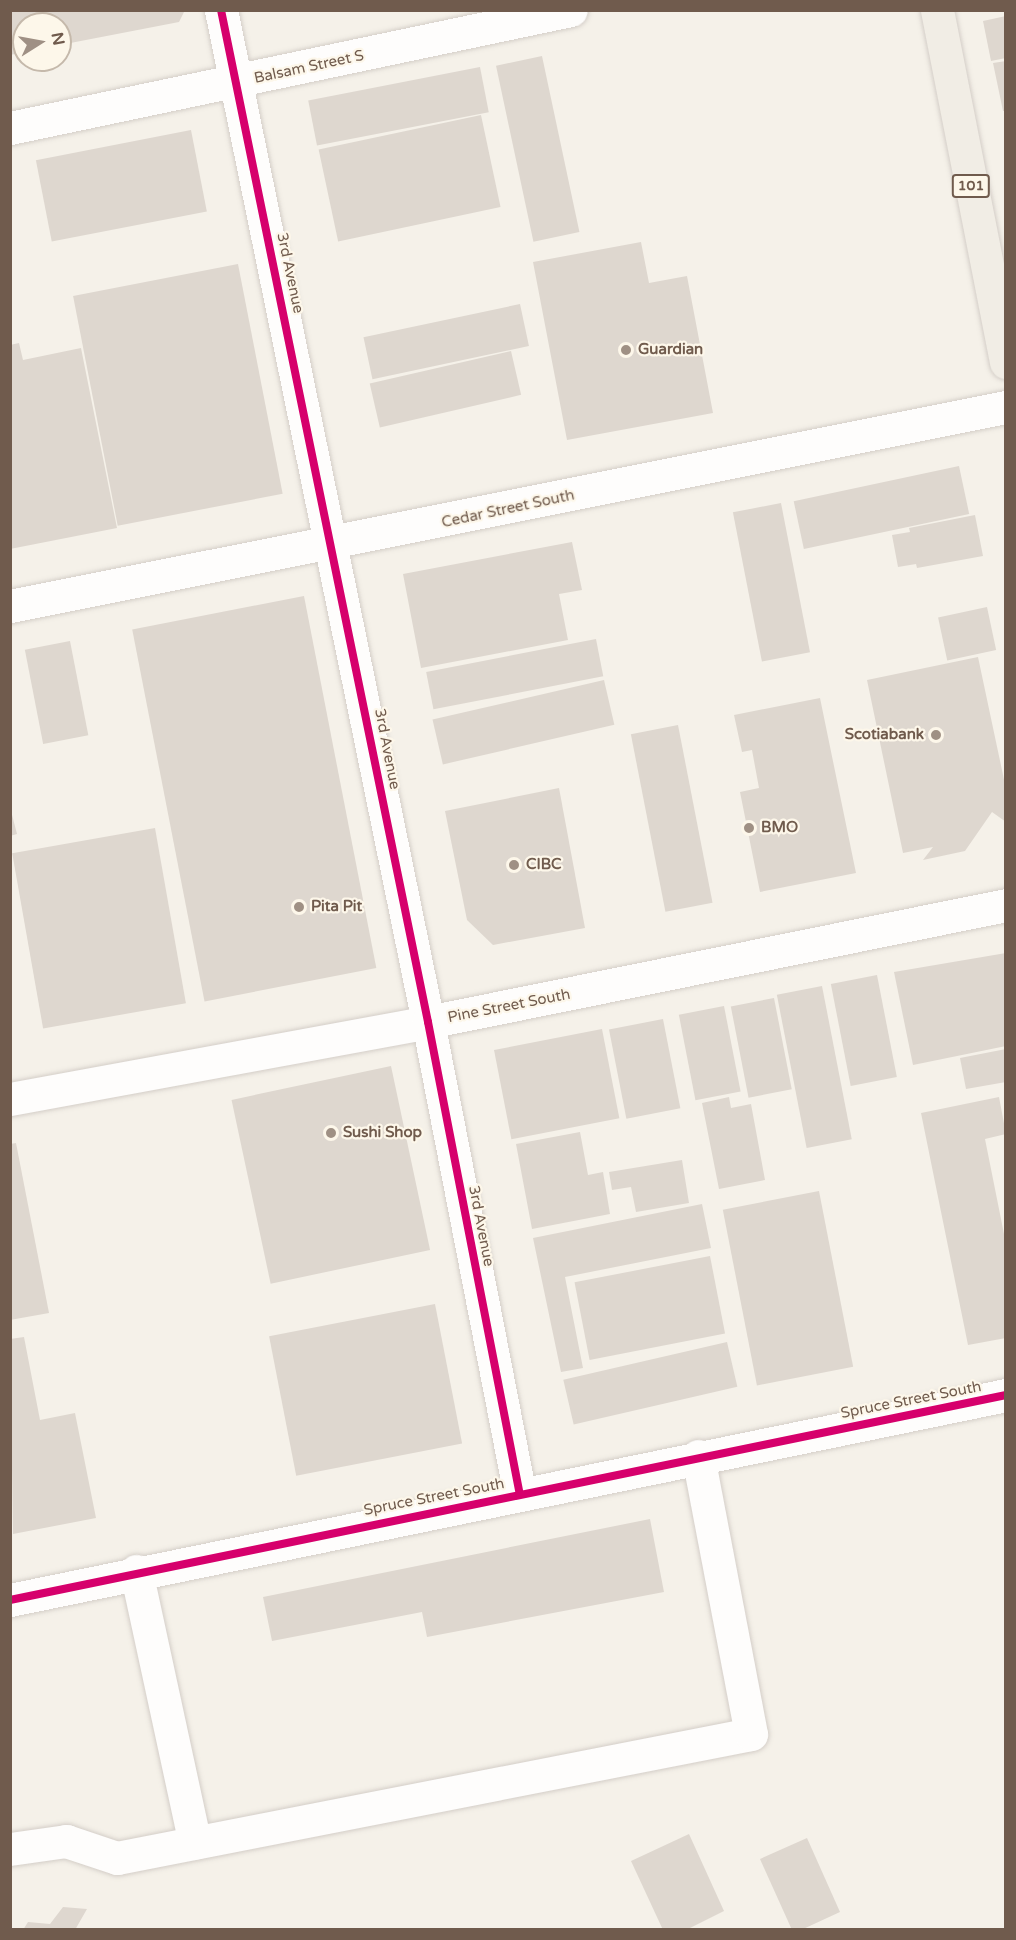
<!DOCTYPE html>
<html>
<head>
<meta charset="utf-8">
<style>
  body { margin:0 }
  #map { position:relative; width:1016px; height:1940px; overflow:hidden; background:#f5f1e9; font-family:"Varela Round",sans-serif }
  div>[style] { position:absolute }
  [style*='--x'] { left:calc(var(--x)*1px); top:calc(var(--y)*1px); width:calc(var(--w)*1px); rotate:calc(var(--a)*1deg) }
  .building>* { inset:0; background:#ded7cf; transform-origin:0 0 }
  .roads { filter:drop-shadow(0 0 2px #d4cec8) drop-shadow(0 0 2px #d4cec8) }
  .minor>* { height:33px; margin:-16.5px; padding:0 16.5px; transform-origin:16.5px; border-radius:16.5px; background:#fefdfc }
  .major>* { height:33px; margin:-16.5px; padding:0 16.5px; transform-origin:16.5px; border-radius:16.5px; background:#f1ede5 }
  .cycleway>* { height:8px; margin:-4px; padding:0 4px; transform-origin:4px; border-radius:4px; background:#d6006c }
  .dots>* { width:16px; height:16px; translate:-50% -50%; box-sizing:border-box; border:3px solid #fdf7ea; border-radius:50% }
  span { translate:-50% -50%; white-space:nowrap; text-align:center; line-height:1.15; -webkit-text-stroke:4.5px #fdf7ea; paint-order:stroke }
  .shield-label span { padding:2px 4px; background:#fdf7ea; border:2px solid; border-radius:4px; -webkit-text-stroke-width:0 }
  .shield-label { font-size:14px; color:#705b4d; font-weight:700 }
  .street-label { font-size:15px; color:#705b4d }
  .poi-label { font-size:15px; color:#705b4d; font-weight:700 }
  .left { translate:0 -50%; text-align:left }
  .right { translate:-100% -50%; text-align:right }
  .frame { position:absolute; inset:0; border:12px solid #705b4d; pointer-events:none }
  .north { position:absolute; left:12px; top:12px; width:60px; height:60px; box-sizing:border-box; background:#fdf7ea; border:2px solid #c5b9ab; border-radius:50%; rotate:79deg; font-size:16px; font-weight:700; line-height:24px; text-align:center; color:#705b4d }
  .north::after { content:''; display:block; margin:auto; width:21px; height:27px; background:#9f9084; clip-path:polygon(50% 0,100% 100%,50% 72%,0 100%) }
</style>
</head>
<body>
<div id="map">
  <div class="building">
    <i style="clip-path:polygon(10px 10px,184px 10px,184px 12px,179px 22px,60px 45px,60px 24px,24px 24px,24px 52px,10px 55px)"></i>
    <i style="clip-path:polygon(1006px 16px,1006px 58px,991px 61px,983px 21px)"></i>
    <i style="left:542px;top:56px;width:180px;height:47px;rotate:78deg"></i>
    <i style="clip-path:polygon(1006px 61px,1006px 111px,1003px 111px,993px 63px)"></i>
    <i style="left:480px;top:67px;width:46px;height:175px;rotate:79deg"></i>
    <i style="left:481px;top:115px;width:94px;height:166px;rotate:78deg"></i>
    <i style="left:191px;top:130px;width:83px;height:158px;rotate:79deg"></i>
    <i style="clip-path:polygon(641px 242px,649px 283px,687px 276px,713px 413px,567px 440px,533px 262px)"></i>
    <i style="left:238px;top:264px;width:234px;height:168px;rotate:79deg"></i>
    <i style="left:520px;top:304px;width:43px;height:160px;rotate:78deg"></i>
    <i style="clip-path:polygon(19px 343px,23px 360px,81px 348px,117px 528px,10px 549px,10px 345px)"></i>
    <i style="left:511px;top:351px;width:45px;height:145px;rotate:77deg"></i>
    <i style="left:959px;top:466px;width:49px;height:169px;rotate:78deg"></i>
    <i style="left:781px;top:503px;width:152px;height:49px;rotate:79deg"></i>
    <i style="clip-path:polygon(975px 515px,983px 556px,917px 568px,916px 564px,898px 567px,892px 535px,910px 532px,909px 528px)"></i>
    <i style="clip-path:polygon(572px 542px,582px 590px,559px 594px,568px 640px,421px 668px,403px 574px)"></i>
    <i style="left:304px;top:596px;width:379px;height:175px;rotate:79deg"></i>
    <i style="left:987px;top:607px;width:44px;height:50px;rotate:78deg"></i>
    <i style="left:596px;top:639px;width:38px;height:173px;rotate:79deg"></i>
    <i style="left:70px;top:641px;width:96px;height:46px;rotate:79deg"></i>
    <i style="clip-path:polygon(978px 657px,1006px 789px,1006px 822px,992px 812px,965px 851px,923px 860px,933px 847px,903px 853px,867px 680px)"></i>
    <i style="left:604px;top:680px;width:46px;height:176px;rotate:77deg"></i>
    <i style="clip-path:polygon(820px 698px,856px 873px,760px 892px,740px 792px,759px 788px,752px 750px,742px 752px,734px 715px)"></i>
    <i style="left:678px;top:725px;width:181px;height:48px;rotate:79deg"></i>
    <i style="clip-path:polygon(559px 788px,585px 928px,493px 945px,467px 920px,445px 811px)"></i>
    <i style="clip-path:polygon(10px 807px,17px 834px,10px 836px)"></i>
    <i style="left:155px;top:828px;width:178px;height:145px;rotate:80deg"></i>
    <i style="clip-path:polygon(1006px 953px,1006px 1046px,913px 1065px,894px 972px)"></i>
    <i style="left:877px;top:975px;width:104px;height:47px;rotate:79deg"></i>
    <i style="left:822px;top:986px;width:156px;height:46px;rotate:79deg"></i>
    <i style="left:774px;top:998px;width:93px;height:44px;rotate:79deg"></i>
    <i style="left:724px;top:1006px;width:87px;height:46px;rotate:79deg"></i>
    <i style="left:663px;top:1019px;width:91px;height:55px;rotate:79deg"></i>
    <i style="left:602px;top:1029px;width:91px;height:110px;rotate:79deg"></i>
    <i style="clip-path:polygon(1006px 1049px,1006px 1082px,966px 1089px,960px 1058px)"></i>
    <i style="left:391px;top:1066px;width:188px;height:163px;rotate:78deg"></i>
    <i style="clip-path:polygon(729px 1097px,731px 1108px,751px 1104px,765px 1180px,719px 1189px,702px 1103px)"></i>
    <i style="clip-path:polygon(999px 1097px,1006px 1134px,985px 1139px,1006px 1244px,1006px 1338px,968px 1345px,921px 1113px)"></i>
    <i style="clip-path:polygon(580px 1132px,588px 1175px,603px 1172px,610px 1214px,532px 1229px,516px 1144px)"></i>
    <i style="clip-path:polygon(16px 1143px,49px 1313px,10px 1320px,10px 1144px)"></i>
    <i style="clip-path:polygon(682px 1160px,689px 1203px,636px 1212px,631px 1187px,612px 1190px,609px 1172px)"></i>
    <i style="left:819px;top:1191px;width:179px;height:98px;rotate:79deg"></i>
    <i style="clip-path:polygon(702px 1204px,711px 1248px,565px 1277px,583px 1368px,561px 1372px,533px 1238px)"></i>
    <i style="left:710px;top:1256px;width:79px;height:138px;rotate:79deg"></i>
    <i style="left:435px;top:1304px;width:142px;height:169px;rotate:79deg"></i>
    <i style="clip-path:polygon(24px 1337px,40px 1420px,75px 1413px,96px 1518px,13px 1534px,10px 1339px)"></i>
    <i style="left:727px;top:1342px;width:46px;height:168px;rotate:77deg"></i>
    <i style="clip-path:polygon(650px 1519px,664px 1592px,427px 1637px,422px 1612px,272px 1641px,263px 1597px)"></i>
    <i style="clip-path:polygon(689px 1834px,724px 1911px,686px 1930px,663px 1930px,631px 1861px)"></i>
    <i style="clip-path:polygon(807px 1838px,840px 1912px,801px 1930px,792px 1930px,760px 1859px)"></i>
    <i style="clip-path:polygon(63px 1907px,87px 1909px,75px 1930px,23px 1930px,28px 1922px,50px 1924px)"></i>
  </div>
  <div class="roads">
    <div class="minor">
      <i style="--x:221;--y:10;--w:1033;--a:78.44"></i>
      <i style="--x:428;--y:1022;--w:481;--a:79"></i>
      <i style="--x:10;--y:128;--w:573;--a:-11.88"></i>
      <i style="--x:10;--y:606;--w:1016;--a:-11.3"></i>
      <i style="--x:10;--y:1099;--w:425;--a:-10.4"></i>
      <i style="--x:428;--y:1022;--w:590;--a:-11.44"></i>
      <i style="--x:136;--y:1571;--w:278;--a:77.8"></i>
      <i style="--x:10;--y:1600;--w:1017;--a:-11.63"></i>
      <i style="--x:10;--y:1849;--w:57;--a:-8.1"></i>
      <i style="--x:66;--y:1841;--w:54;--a:18.4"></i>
      <i style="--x:117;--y:1858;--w:646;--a:-11.07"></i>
      <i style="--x:751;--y:1734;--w:283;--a:-100.8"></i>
    </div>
    <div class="major">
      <i style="--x:937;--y:10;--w:359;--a:78.9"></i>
    </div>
  </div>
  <div class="cycleway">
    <i style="--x:221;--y:10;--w:1033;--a:78.44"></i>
    <i style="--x:428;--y:1022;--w:481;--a:79"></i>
    <i style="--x:10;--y:1600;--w:1017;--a:-11.63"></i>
  </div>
  <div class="dots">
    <i style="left:626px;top:350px;background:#9f9084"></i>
    <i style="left:936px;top:735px;background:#9f9084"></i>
    <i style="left:749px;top:828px;background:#9f9084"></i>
    <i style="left:514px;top:865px;background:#9f9084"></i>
    <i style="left:299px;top:907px;background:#9f9084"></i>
    <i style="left:331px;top:1133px;background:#9f9084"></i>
  </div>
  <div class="shield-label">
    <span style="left:971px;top:186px">101</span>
  </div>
  <div class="street-label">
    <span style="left:309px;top:67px;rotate:-12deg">Balsam Street S</span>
    <span style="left:290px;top:273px;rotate:78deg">3rd Avenue</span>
    <span style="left:508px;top:509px;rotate:-12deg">Cedar Street South</span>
    <span style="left:387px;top:749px;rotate:79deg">3rd Avenue</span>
    <span style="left:509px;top:1006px;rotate:-11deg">Pine Street South</span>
    <span style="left:481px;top:1226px;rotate:79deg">3rd Avenue</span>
    <span style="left:911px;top:1400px;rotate:-11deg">Spruce Street South</span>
    <span style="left:434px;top:1497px;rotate:-11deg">Spruce Street South</span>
  </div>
  <div class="poi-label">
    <span class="left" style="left:638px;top:350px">Guardian</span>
    <span class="right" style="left:924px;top:735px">Scotiabank</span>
    <span class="left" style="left:761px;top:828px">BMO</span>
    <span class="left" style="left:526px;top:865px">CIBC</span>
    <span class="left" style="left:311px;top:907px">Pita Pit</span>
    <span class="left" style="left:343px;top:1133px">Sushi Shop</span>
  </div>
  <div class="frame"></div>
  <div class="north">N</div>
</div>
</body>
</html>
